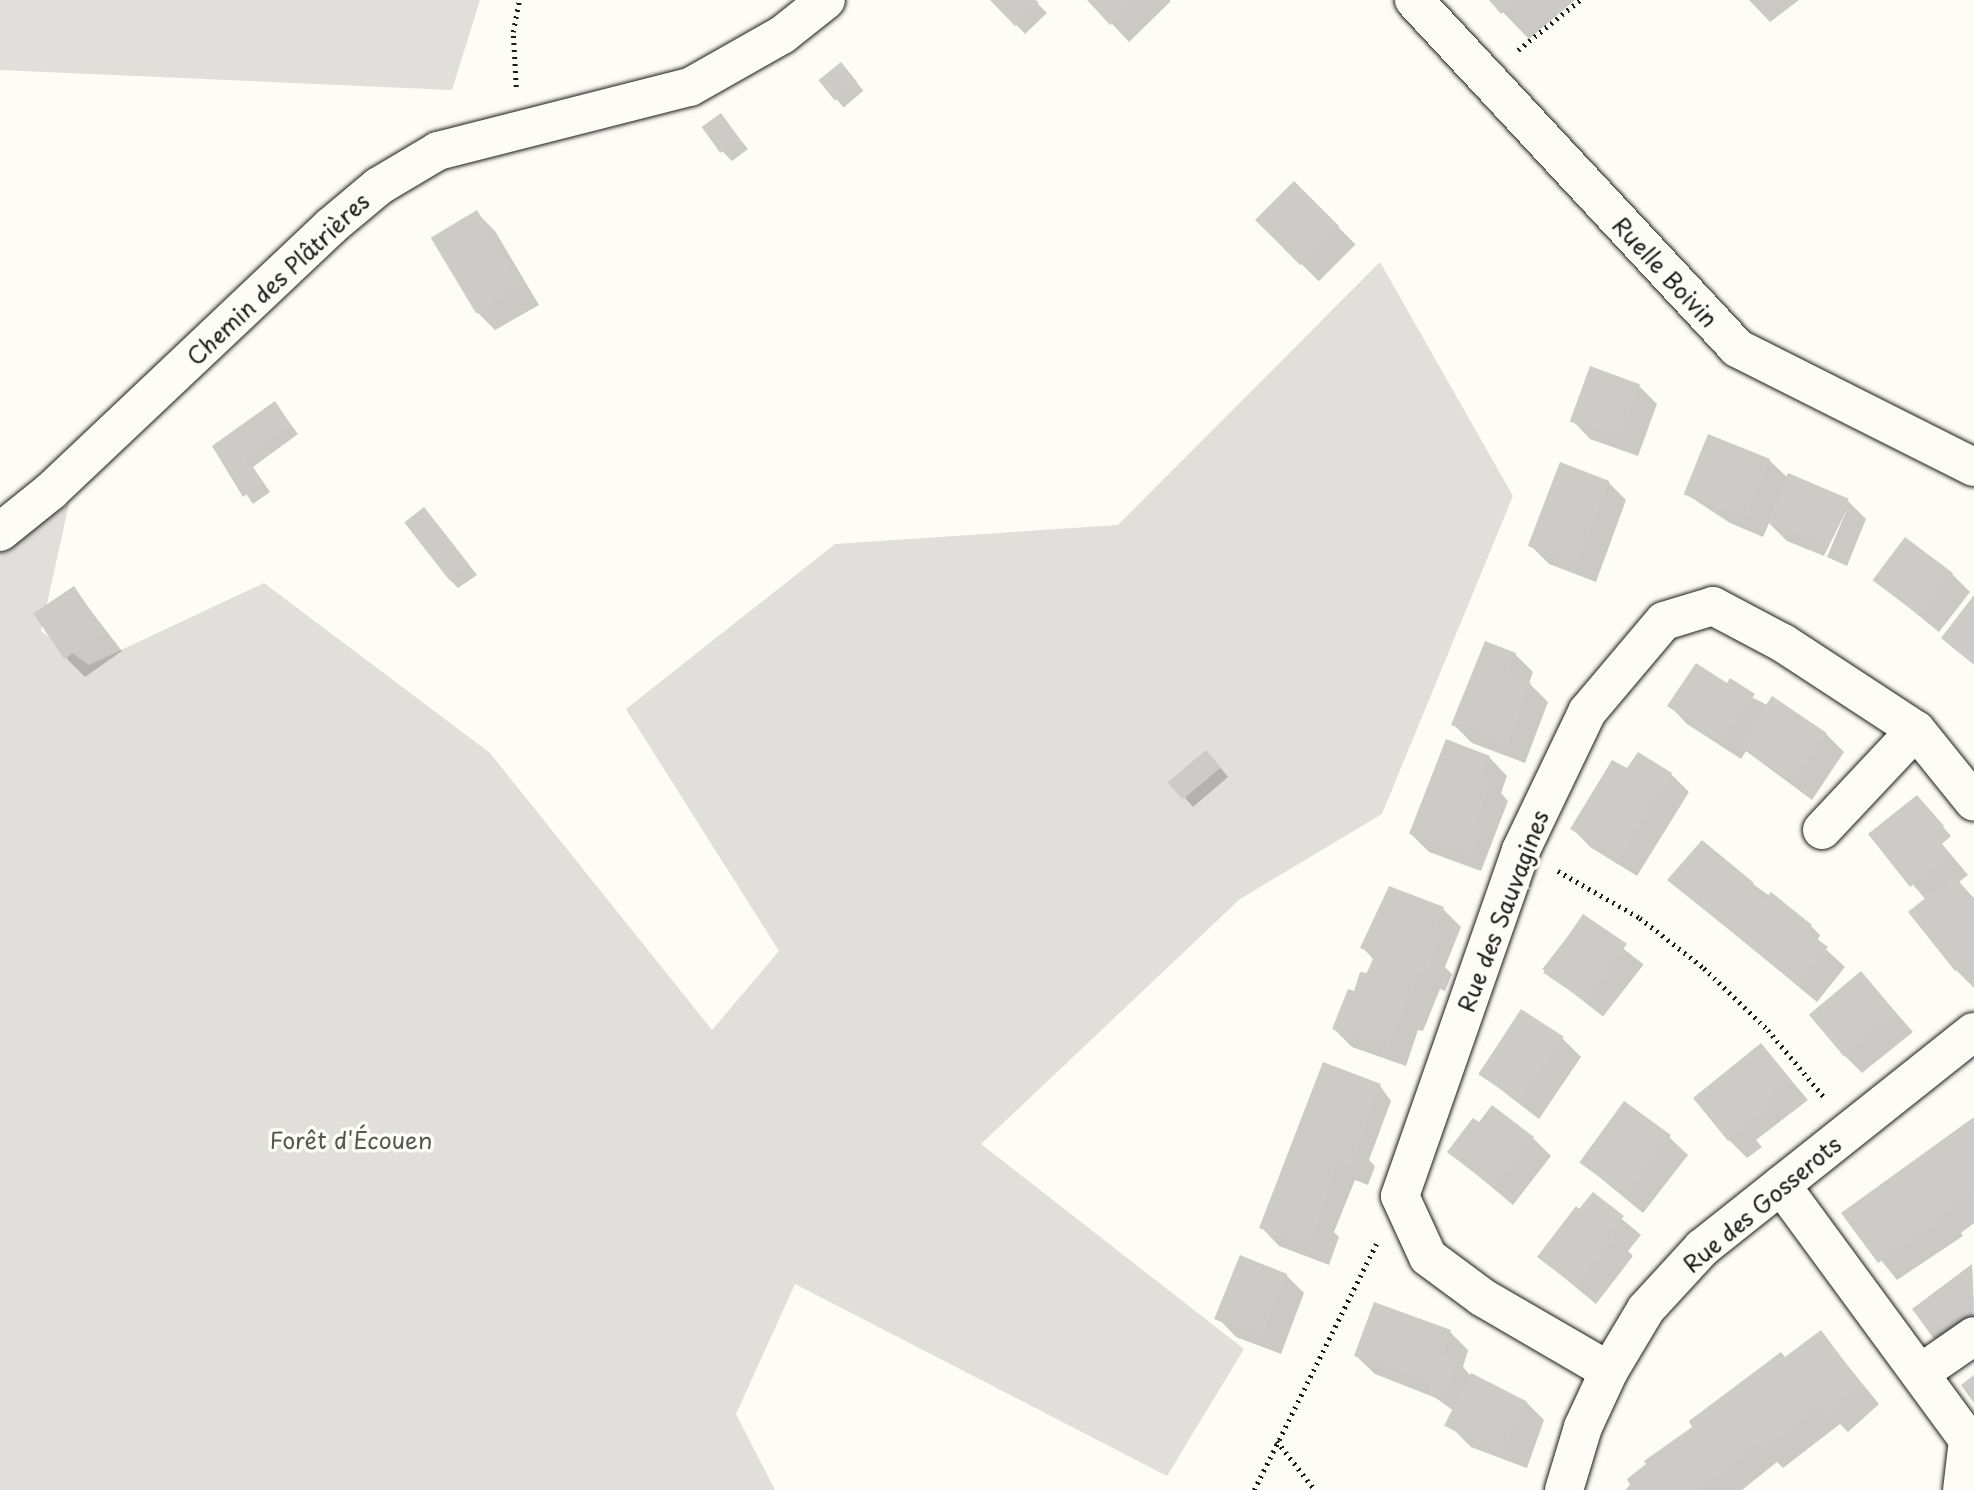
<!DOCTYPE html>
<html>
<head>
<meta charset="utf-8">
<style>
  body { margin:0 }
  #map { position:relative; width:1974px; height:1490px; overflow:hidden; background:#fdfcf7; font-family:"Playpen Sans",sans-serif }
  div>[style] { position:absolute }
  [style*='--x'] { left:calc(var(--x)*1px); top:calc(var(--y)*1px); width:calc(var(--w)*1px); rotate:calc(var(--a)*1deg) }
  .green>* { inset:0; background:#e0dfdb }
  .shadow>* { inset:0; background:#0003; transform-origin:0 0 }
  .building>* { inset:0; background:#cccbc8; transform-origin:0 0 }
  .path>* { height:4.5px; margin-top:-2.25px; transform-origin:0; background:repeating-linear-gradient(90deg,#1c1c1c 0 2px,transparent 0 7px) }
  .roads { filter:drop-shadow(0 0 2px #1c1c1c) drop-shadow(0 0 2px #1c1c1c) }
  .minor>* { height:38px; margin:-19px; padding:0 19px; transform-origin:19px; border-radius:19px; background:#fdfcf7 }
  span { translate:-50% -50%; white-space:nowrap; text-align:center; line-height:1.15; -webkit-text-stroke:7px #fdfcf7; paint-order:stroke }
  .street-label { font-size:23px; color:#1c1c1c }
  .park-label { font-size:23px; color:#575655 }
</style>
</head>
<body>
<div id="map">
  <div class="green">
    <i style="clip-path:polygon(0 0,480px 0,452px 90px,0 70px)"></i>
    <i style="clip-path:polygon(1380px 262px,1513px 496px,1382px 814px,1240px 899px,981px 1144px,1244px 1349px,1167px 1476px,795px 1284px,736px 1414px,775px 1490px,0 1490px,0 549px,69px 504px,41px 631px,89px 665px,264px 583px,490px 753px,712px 1030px,779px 951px,626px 709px,835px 544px,1118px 525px)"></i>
  </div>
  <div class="shadow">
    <i style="clip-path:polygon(992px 0,1034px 0,1047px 13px,1025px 34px)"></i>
    <i style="clip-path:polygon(1090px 0,1169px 0,1171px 1px,1129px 42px)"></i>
    <i style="clip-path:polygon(1491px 0,1575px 0,1529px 39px)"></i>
    <i style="clip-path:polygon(1749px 0,1799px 0,1770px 22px)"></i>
    <i style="left:841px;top:64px;width:35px;height:26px;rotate:50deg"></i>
    <i style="clip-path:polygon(721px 116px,748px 149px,732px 161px,723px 152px)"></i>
    <i style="left:1294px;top:183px;width:87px;height:52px;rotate:45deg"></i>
    <i style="clip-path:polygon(477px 213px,495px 231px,539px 305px,495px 330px,477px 312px)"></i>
    <i style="clip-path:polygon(1639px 386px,1657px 404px,1638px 456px,1590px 439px,1572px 420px)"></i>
    <i style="clip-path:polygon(275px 404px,298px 434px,253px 467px,270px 492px,253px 504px,214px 446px)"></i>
    <i style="clip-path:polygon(1769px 460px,1788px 478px,1848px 501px,1866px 519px,1847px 566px,1827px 557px,1848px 507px,1824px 556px,1787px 541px,1769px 523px,1763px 537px,1730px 523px,1686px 494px)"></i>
    <i style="clip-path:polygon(1608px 482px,1626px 500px,1596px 582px,1549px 564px,1531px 546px)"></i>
    <i style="clip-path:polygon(432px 518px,477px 575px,458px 588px,450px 580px)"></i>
    <i style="clip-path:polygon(1952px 574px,1970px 592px,1939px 632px,1875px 580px)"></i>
    <i style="clip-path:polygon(74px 589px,122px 651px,85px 677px,67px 659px)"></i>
    <i style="clip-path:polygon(1515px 654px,1533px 672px,1529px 683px,1548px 702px,1525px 763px,1472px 743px,1454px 725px)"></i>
    <i style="clip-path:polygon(1727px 685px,1826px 734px,1844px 752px,1812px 800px,1746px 751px,1741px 759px,1687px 724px,1669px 705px)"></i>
    <i style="clip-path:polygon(1489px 757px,1507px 776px,1501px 793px,1508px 801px,1481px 871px,1429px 852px,1411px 834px)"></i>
    <i style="clip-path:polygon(1215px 761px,1228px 777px,1193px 807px,1185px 798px)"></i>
    <i style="clip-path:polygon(1628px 770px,1671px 774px,1689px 792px,1637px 876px,1590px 847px,1572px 828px)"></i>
    <i style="clip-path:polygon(1917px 797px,1951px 836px,1942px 844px,1968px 875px,1959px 882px,1974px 898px,1974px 988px,1956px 970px,1926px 900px,1870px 834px)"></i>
    <i style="clip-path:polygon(1669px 880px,1753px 884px,1811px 926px,1820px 935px,1817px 941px,1845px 967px,1817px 1002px)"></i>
    <i style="clip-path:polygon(1443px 909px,1461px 927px,1445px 967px,1452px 974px,1445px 991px,1440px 989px,1423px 1031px,1418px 1030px,1406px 1066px,1352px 1047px,1334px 1029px,1374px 960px,1362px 947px)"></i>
    <i style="left:1583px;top:917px;width:77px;height:66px;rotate:38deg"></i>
    <i style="clip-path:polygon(1861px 973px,1913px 1032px,1862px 1073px,1844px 1055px)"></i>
    <i style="clip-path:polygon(1521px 1011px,1563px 1039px,1581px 1057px,1539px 1119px,1479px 1073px)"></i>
    <i style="clip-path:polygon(1761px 1045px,1808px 1100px,1756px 1140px,1762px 1147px,1747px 1158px,1729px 1140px)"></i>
    <i style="clip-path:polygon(1324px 1064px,1380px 1086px,1391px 1101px,1369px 1160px,1375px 1166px,1368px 1185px,1355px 1180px,1334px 1232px,1339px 1237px,1329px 1265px,1279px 1246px,1261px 1227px)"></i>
    <i style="clip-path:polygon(1974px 1119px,1974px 1223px,1961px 1233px,1963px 1236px,1897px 1280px,1843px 1213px)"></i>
    <i style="clip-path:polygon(1480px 1124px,1533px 1138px,1551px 1156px,1513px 1205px,1463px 1163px)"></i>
    <i style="clip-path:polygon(1669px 1137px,1688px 1155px,1643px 1213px,1581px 1162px)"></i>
    <i style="clip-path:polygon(1593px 1195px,1641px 1235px,1628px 1251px,1633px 1256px,1596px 1304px,1539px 1257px)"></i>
    <i style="clip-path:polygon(1972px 1266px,1974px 1324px,1944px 1347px,1915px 1310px)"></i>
    <i style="clip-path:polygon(1286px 1275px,1304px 1293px,1281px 1354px,1236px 1337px,1218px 1318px)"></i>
    <i style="clip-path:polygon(1450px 1332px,1468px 1350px,1463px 1367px,1470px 1375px,1526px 1402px,1544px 1420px,1527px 1468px,1471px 1447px,1453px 1429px,1458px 1414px,1436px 1398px,1375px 1374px,1356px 1356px)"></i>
    <i style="clip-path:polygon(1821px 1333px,1879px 1404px,1848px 1432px,1840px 1424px,1783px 1468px,1777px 1462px,1742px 1490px,1628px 1490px)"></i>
  </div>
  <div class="building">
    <i style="clip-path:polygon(990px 0,1036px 0,1039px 3px,1015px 26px)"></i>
    <i style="clip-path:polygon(1087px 0,1136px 0,1110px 25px)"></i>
    <i style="clip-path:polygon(1489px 0,1517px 0,1501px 14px)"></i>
    <i style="left:841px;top:62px;width:26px;height:29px;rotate:51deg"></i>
    <i style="left:721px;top:113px;width:32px;height:24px;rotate:54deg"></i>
    <i style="left:1294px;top:181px;width:64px;height:55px;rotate:45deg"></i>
    <i style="left:477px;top:210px;width:88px;height:54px;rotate:59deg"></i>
    <i style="left:1590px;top:366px;width:53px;height:59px;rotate:20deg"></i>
    <i style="clip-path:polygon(275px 401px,291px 425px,245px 457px,262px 482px,243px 497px,212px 446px)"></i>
    <i style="left:1708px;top:434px;width:67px;height:65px;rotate:22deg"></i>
    <i style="left:1560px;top:462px;width:53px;height:90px;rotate:21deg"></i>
    <i style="left:1788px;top:473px;width:66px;height:54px;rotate:23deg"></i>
    <i style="left:424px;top:507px;width:73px;height:25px;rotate:52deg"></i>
    <i style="left:1905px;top:537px;width:60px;height:54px;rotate:37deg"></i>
    <i style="left:74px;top:586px;width:55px;height:49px;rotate:56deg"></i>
    <i style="clip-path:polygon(1974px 595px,1974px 665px,1941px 638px)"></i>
    <i style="clip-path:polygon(1485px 641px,1516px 653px,1508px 673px,1531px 683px,1507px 746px,1451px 725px)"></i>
    <i style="clip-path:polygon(1696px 663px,1727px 683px,1730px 678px,1755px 694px,1722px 742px,1667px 706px)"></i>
    <i style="left:1772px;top:696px;width:66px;height:60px;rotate:34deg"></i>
    <i style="clip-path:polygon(1446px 739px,1490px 756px,1483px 777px,1491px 781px,1478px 819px,1485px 822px,1471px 858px,1409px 834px)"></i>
    <i style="left:1206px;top:750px;width:23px;height:50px;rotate:50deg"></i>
    <i style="clip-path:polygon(1638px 752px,1672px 773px,1619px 859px,1570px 829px,1612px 760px,1627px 768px)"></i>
    <i style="clip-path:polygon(1917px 795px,1944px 826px,1934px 835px,1951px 856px,1910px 887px,1868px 834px)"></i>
    <i style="clip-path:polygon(1702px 840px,1754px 883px,1751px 887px,1765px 899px,1771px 892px,1812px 925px,1808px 932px,1828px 947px,1798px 985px,1667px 880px)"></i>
    <i style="clip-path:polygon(1954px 875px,1974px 900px,1974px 956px,1955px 971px,1908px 912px)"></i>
    <i style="clip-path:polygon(1389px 886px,1444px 907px,1436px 929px,1443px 931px,1427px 974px,1421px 972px,1388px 1049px,1332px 1029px,1348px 989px,1354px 991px,1360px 972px,1367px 973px,1375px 954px,1360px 948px)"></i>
    <i style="left:1583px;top:914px;width:53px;height:71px;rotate:34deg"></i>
    <i style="left:1861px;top:971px;width:55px;height:68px;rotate:50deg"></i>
    <i style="left:1521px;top:1009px;width:51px;height:78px;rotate:33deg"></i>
    <i style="clip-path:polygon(1761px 1043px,1792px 1081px,1769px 1098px,1774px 1104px,1728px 1141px,1693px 1098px)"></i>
    <i style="clip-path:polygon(1323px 1062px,1381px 1084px,1350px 1168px,1337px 1163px,1310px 1248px,1259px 1228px)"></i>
    <i style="left:1624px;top:1101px;width:58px;height:76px;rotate:36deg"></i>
    <i style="clip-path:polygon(1492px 1105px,1534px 1137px,1494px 1188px,1447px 1152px,1473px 1118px,1479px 1122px)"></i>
    <i style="clip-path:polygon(1974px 1117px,1974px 1191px,1944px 1214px,1946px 1218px,1878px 1263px,1841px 1213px)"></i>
    <i style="clip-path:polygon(1593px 1192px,1624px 1216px,1611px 1232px,1616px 1237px,1577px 1287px,1537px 1257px,1576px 1206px,1579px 1209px)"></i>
    <i style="left:1240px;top:1255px;width:51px;height:69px;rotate:22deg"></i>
    <i style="clip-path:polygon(1972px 1264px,1974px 1309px,1934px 1339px,1912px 1309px)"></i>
    <i style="clip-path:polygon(1374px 1302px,1451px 1330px,1443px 1355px,1459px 1361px,1446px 1399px,1428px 1392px,1430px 1385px,1354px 1356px)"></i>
    <i style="clip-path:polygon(1821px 1330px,1862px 1385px,1845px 1396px,1845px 1402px,1829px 1415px,1821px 1406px,1764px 1451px,1758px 1445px,1701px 1490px,1625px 1490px,1630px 1485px,1627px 1479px,1646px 1464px,1644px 1461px,1692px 1427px,1689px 1421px,1781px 1352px,1785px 1357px)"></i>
    <i style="left:1471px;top:1373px;width:63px;height:59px;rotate:27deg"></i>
    <i style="clip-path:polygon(1974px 1375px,1974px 1403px,1961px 1385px)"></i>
  </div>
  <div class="path">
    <i style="--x:1518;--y:50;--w:80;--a:-38.9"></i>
    <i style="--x:516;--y:87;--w:55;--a:-93.1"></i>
    <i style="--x:513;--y:32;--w:33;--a:-79"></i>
    <i style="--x:1558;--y:871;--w:95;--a:29.8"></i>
    <i style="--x:1640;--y:918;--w:81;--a:38"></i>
    <i style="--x:1704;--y:968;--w:89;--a:44.1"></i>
    <i style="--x:1768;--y:1030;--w:87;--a:50.1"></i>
    <i style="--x:1277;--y:1441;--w:62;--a:52.2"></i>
    <i style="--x:1254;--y:1490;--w:275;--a:-63.6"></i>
  </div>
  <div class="roads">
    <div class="minor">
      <i style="--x:1414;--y:0;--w:475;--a:47.1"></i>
      <i style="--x:1737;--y:348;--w:265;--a:26.7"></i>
      <i style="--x:0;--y:532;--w:65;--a:-38.8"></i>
      <i style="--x:51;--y:491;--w:384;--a:-43.4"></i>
      <i style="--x:330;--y:227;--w:64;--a:-39.9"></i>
      <i style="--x:379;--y:186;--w:69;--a:-30.7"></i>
      <i style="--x:438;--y:151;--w:260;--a:-14.3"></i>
      <i style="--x:690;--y:87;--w:106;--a:-29.5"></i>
      <i style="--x:782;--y:35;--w:56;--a:-38.5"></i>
      <i style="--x:1822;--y:830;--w:137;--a:-46.8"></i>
      <i style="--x:1916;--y:730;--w:92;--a:51.1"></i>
      <i style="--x:1781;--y:1185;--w:316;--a:53.7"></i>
      <i style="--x:1968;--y:1440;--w:50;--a:96.8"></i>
      <i style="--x:1609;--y:1371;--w:147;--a:-149.8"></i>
      <i style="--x:1482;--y:1297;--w:67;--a:-143.5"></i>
      <i style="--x:1428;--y:1257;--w:67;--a:-114.7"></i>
      <i style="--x:1400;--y:1196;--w:367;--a:-70.7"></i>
      <i style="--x:1521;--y:850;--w:153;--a:-64.4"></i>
      <i style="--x:1587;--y:712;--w:119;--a:-49.8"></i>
      <i style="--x:1664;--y:621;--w:51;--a:-17"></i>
      <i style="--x:1713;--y:606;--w:79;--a:27.9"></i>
      <i style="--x:1783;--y:643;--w:159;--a:33.2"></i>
      <i style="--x:1922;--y:1372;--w:63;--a:-34.7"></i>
      <i style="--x:1564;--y:1490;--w:66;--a:-73.2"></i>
      <i style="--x:1583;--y:1427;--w:62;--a:-65.1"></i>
      <i style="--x:1609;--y:1371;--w:72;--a:-59.2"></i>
      <i style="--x:1646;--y:1309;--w:83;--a:-47.4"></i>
      <i style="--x:1702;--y:1248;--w:347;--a:-38.5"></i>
    </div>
  </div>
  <div class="street-label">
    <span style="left:1665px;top:272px;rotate:47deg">Ruelle Boivin</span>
    <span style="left:278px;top:279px;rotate:-43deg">Chemin des Plâtrières</span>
    <span style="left:1503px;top:911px;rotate:-69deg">Rue des Sauvagines</span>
    <span style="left:1762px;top:1204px;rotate:-40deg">Rue des Gosserots</span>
  </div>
  <div class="park-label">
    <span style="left:351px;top:1140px">Forêt d'Écouen</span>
  </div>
</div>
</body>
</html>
